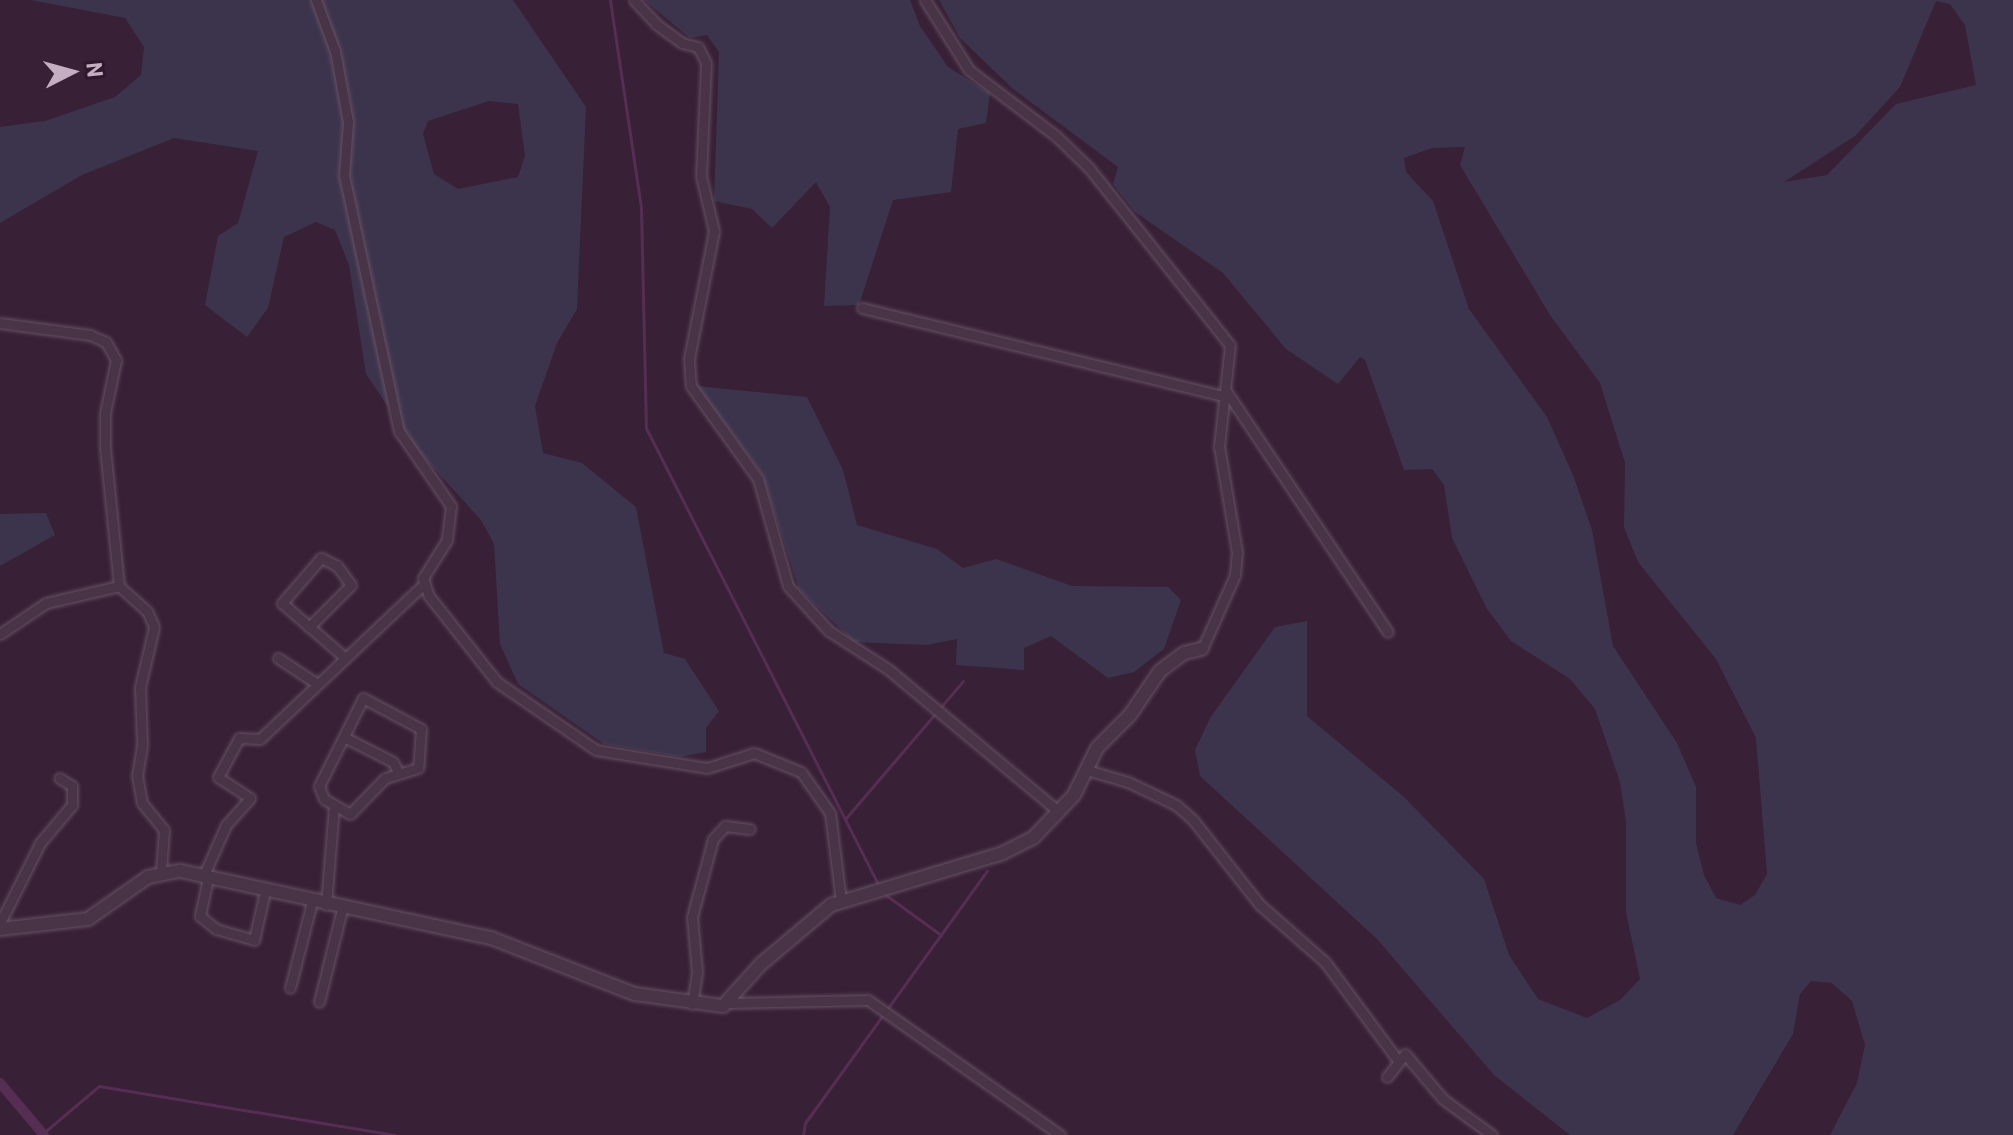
<!DOCTYPE html>
<html>
<head>
<meta charset="utf-8">
<style>
  body { margin:0 }
  #map { position:relative; width:2013px; height:1135px; overflow:hidden; background:#382036; font-family:Barlow,sans-serif }
  div>[style] { position:absolute }
  [style*='--x'] { left:calc(var(--x)*1px); top:calc(var(--y)*1px); width:calc(var(--w)*1px); rotate:calc(var(--a)*1deg) }
  .green>* { inset:0; background:#3c344d }
  .stream>* { height:3px; margin:-1.5px; padding:0 1.5px; transform-origin:1.5px; border-radius:1.5px; background:#562d53 }
  .canal>* { height:10px; margin:-5px; padding:0 5px; transform-origin:5px; border-radius:5px; background:#562d53 }
  .roads { filter:drop-shadow(0 0 2px #665164) drop-shadow(0 0 2px #665164) }
  .minor>* { height:9px; margin:-4.5px; padding:0 4.5px; transform-origin:4.5px; border-radius:4.5px; background:#483446 }
  .tertiary>* { height:12px; margin:-6px; padding:0 6px; transform-origin:6px; border-radius:6px; background:#483446 }
  span { translate:-50% -50%; white-space:nowrap; text-align:center; line-height:1.15; -webkit-text-stroke:6px #2d192b; paint-order:stroke }
  .north { position:absolute; left:32px; top:32px; width:80px; height:80px; -webkit-text-stroke:6px #2d192b; paint-order:stroke; rotate:84deg; font-size:22px; font-weight:700; line-height:32px; text-align:center; color:#c5aec2 }
  .north::after { content:''; display:block; margin:auto; width:28px; height:36px; background:#c5aec2; clip-path:polygon(50% 0,100% 100%,50% 72%,0 100%) }
</style>
</head>
<body>
<div id="map">
  <div class="green">
    <i style="clip-path:polygon(evenodd,0 0,513px 0,586px 107px,577px 309px,557px 343px,535px 406px,543px 453px,582px 463px,636px 507px,664px 653px,685px 659px,719px 711px,706px 728px,706px 752px,680px 757px,604px 744px,518px 684px,500px 644px,494px 544px,481px 520px,418px 451px,366px 374px,349px 265px,335px 230px,316px 222px,284px 237px,268px 308px,247px 337px,205px 305px,218px 236px,238px 223px,258px 151px,174px 138px,82px 175px,0 223px,0 127px,45px 121px,115px 97px,141px 75px,144px 47px,125px 18px,31px 0,0 0,489px 101px,518px 104px,525px 156px,518px 177px,458px 189px,434px 174px,423px 134px,428px 121px,489px 101px)"></i>
    <i style="clip-path:polygon(644px 0,910px 0,920px 26px,948px 67px,990px 93px,986px 123px,958px 129px,951px 192px,893px 200px,859px 305px,824px 306px,830px 207px,816px 182px,772px 228px,752px 209px,714px 201px,719px 52px,707px 35px,690px 38px)"></i>
    <i style="clip-path:polygon(evenodd,939px 0,2013px 0,2013px 1135px,1830px 1135px,1857px 1083px,1865px 1045px,1852px 1001px,1832px 983px,1811px 981px,1800px 994px,1793px 1034px,1733px 1135px,1570px 1135px,1494px 1075px,1377px 939px,1200px 776px,1195px 750px,1210px 718px,1275px 627px,1307px 621px,1307px 716px,1404px 797px,1484px 879px,1509px 955px,1538px 999px,1587px 1018px,1620px 1000px,1640px 979px,1626px 912px,1626px 822px,1620px 782px,1595px 709px,1570px 679px,1511px 641px,1487px 609px,1452px 538px,1444px 485px,1432px 469px,1404px 470px,1365px 360px,1360px 357px,1338px 384px,1286px 349px,1223px 273px,1135px 212px,1113px 184px,1118px 167px,1013px 89px,960px 38px,939px 0,1936px 1px,1950px 4px,1965px 25px,1976px 85px,1896px 104px,1827px 175px,1784px 182px,1855px 136px,1900px 87px,1936px 1px,939px 0,1465px 147px,1460px 165px,1550px 315px,1600px 383px,1625px 463px,1624px 527px,1638px 562px,1716px 659px,1756px 738px,1767px 874px,1755px 895px,1740px 905px,1716px 898px,1704px 875px,1696px 843px,1696px 787px,1677px 743px,1613px 646px,1592px 530px,1573px 475px,1547px 417px,1469px 309px,1433px 201px,1406px 172px,1404px 158px,1432px 148px,1465px 147px)"></i>
    <i style="clip-path:polygon(697px 386px,807px 397px,843px 470px,857px 525px,937px 549px,963px 568px,996px 559px,1072px 586px,1168px 587px,1181px 600px,1164px 649px,1134px 672px,1108px 678px,1051px 636px,1024px 648px,1024px 670px,956px 665px,957px 639px,926px 645px,854px 642px,799px 589px,762px 474px)"></i>
    <i style="clip-path:polygon(46px 513px,55px 535px,0 566px,0 514px)"></i>
  </div>
  <div class="stream">
    <i style="--x:610;--y:0;--w:210;--a:81.5"></i>
    <i style="--x:641;--y:208;--w:220;--a:88.7"></i>
    <i style="--x:646;--y:428;--w:514;--a:63.04"></i>
    <i style="--x:846;--y:818;--w:180;--a:-49.5"></i>
    <i style="--x:883;--y:893;--w:72;--a:35.9"></i>
    <i style="--x:41;--y:1135;--w:76;--a:-40.2"></i>
    <i style="--x:99;--y:1086;--w:300;--a:9.4"></i>
    <i style="--x:803;--y:1135;--w:12;--a:-81"></i>
    <i style="--x:805;--y:1123;--w:311;--a:-54.2"></i>
  </div>
  <div class="canal">
    <i style="--x:0;--y:1083;--w:68;--a:49.8"></i>
  </div>
  <div class="roads">
    <div class="minor">
      <i style="--x:316;--y:0;--w:54;--a:69.6"></i>
      <i style="--x:335;--y:51;--w:72;--a:79.6"></i>
      <i style="--x:348;--y:122;--w:53;--a:94.3"></i>
      <i style="--x:344;--y:175;--w:262;--a:77.9"></i>
      <i style="--x:399;--y:431;--w:91;--a:55.3"></i>
      <i style="--x:451;--y:506;--w:34;--a:97"></i>
      <i style="--x:447;--y:540;--w:45;--a:122.3"></i>
      <i style="--x:423;--y:578;--w:19;--a:72"></i>
      <i style="--x:429;--y:596;--w:110;--a:51.7"></i>
      <i style="--x:497;--y:682;--w:120;--a:34.5"></i>
      <i style="--x:596;--y:750;--w:112;--a:9.2"></i>
      <i style="--x:707;--y:768;--w:49;--a:-17.7"></i>
      <i style="--x:754;--y:753;--w:51;--a:22"></i>
      <i style="--x:801;--y:772;--w:50;--a:54.7"></i>
      <i style="--x:830;--y:813;--w:89;--a:82.9"></i>
      <i style="--x:634;--y:0;--w:33;--a:47"></i>
      <i style="--x:656;--y:24;--w:32;--a:36"></i>
      <i style="--x:682;--y:43;--w:16;--a:14"></i>
      <i style="--x:698;--y:47;--w:18;--a:63"></i>
      <i style="--x:706;--y:63;--w:113;--a:92.5"></i>
      <i style="--x:701;--y:176;--w:57;--a:76.7"></i>
      <i style="--x:714;--y:231;--w:130;--a:101.1"></i>
      <i style="--x:689;--y:359;--w:27;--a:86"></i>
      <i style="--x:691;--y:386;--w:115;--a:54.2"></i>
      <i style="--x:758;--y:479;--w:111;--a:74.3"></i>
      <i style="--x:788;--y:586;--w:61;--a:47.7"></i>
      <i style="--x:829;--y:631;--w:70;--a:32.8"></i>
      <i style="--x:888;--y:669;--w:223;--a:39.9"></i>
      <i style="--x:925;--y:0;--w:83;--a:57.8"></i>
      <i style="--x:969;--y:70;--w:109;--a:37.2"></i>
      <i style="--x:1056;--y:136;--w:46;--a:44.1"></i>
      <i style="--x:1089;--y:168;--w:226;--a:51.5"></i>
      <i style="--x:1230;--y:345;--w:102;--a:96.2"></i>
      <i style="--x:1219;--y:446;--w:108;--a:80.4"></i>
      <i style="--x:1237;--y:552;--w:23;--a:95"></i>
      <i style="--x:1235;--y:575;--w:81;--a:114"></i>
      <i style="--x:862;--y:308;--w:375;--a:13.7"></i>
      <i style="--x:0;--y:323;--w:91;--a:7.6"></i>
      <i style="--x:90;--y:335;--w:17;--a:24"></i>
      <i style="--x:106;--y:342;--w:21;--a:61"></i>
      <i style="--x:116;--y:360;--w:54;--a:101.7"></i>
      <i style="--x:105;--y:413;--w:35;--a:90"></i>
      <i style="--x:105;--y:448;--w:139;--a:84.2"></i>
      <i style="--x:119;--y:586;--w:38;--a:42"></i>
      <i style="--x:147;--y:611;--w:17;--a:66"></i>
      <i style="--x:154;--y:627;--w:62;--a:103.1"></i>
      <i style="--x:140;--y:687;--w:58;--a:88"></i>
      <i style="--x:142;--y:745;--w:30;--a:99"></i>
      <i style="--x:137;--y:775;--w:28;--a:80"></i>
      <i style="--x:142;--y:803;--w:35;--a:51"></i>
      <i style="--x:164;--y:830;--w:42;--a:94.1"></i>
      <i style="--x:1226;--y:391;--w:290;--a:56.1"></i>
      <i style="--x:309;--y:627;--w:59;--a:-45"></i>
      <i style="--x:351;--y:585;--w:24;--a:-126"></i>
      <i style="--x:337;--y:566;--w:18;--a:-153"></i>
      <i style="--x:321;--y:558;--w:60;--a:130.9"></i>
      <i style="--x:282;--y:603;--w:81;--a:41"></i>
      <i style="--x:0;--y:634;--w:55;--a:-34"></i>
      <i style="--x:46;--y:603;--w:75;--a:-13.1"></i>
      <i style="--x:278;--y:658;--w:43;--a:33.7"></i>
      <i style="--x:363;--y:698;--w:66;--a:28.1"></i>
      <i style="--x:421;--y:729;--w:39;--a:94"></i>
      <i style="--x:418;--y:768;--w:34;--a:163"></i>
      <i style="--x:385;--y:778;--w:50;--a:134.2"></i>
      <i style="--x:350;--y:814;--w:30;--a:-150"></i>
      <i style="--x:324;--y:799;--w:14;--a:-111"></i>
      <i style="--x:319;--y:786;--w:98;--a:-63.4"></i>
      <i style="--x:344;--y:737;--w:55;--a:27"></i>
      <i style="--x:393;--y:762;--w:13;--a:63"></i>
      <i style="--x:1087;--y:770;--w:43;--a:16.3"></i>
      <i style="--x:1128;--y:782;--w:53;--a:25.6"></i>
      <i style="--x:1176;--y:805;--w:23;--a:41"></i>
      <i style="--x:1193;--y:820;--w:107;--a:51.8"></i>
      <i style="--x:1259;--y:904;--w:88;--a:41.3"></i>
      <i style="--x:1325;--y:962;--w:124;--a:53.5"></i>
      <i style="--x:203;--y:877;--w:57;--a:-66.1"></i>
      <i style="--x:226;--y:825;--w:36;--a:-48"></i>
      <i style="--x:250;--y:798;--w:38;--a:-147"></i>
      <i style="--x:218;--y:777;--w:44;--a:-61.7"></i>
      <i style="--x:239;--y:738;--w:21;--a:3"></i>
      <i style="--x:260;--y:739;--w:224;--a:-43.4"></i>
      <i style="--x:208;--y:878;--w:39;--a:102"></i>
      <i style="--x:200;--y:916;--w:21;--a:39"></i>
      <i style="--x:216;--y:929;--w:40;--a:16"></i>
      <i style="--x:254;--y:940;--w:50;--a:-77.3"></i>
      <i style="--x:326;--y:905;--w:100;--a:-85.4"></i>
      <i style="--x:0;--y:923;--w:89;--a:-63.4"></i>
      <i style="--x:40;--y:843;--w:50;--a:-49.9"></i>
      <i style="--x:72;--y:805;--w:19;--a:-90"></i>
      <i style="--x:72;--y:786;--w:15;--a:-148"></i>
      <i style="--x:290;--y:988;--w:89;--a:-75.7"></i>
      <i style="--x:319;--y:1002;--w:96;--a:-76.1"></i>
      <i style="--x:730;--y:1003;--w:138;--a:-1.2"></i>
      <i style="--x:868;--y:1000;--w:235;--a:35.1"></i>
      <i style="--x:692;--y:1004;--w:32;--a:-81"></i>
      <i style="--x:697;--y:972;--w:55;--a:-95.2"></i>
      <i style="--x:692;--y:917;--w:81;--a:-74.9"></i>
      <i style="--x:713;--y:839;--w:18;--a:-47"></i>
      <i style="--x:725;--y:826;--w:25;--a:7"></i>
      <i style="--x:1387;--y:1077;--w:29;--a:-52"></i>
      <i style="--x:1405;--y:1054;--w:59;--a:49.8"></i>
      <i style="--x:1443;--y:1099;--w:61;--a:36.3"></i>
    </div>
    <div class="tertiary">
      <i style="--x:0;--y:929;--w:89;--a:-6.5"></i>
      <i style="--x:88;--y:919;--w:73;--a:-35"></i>
      <i style="--x:148;--y:877;--w:33;--a:-11"></i>
      <i style="--x:180;--y:871;--w:318;--a:12.2"></i>
      <i style="--x:491;--y:938;--w:155;--a:21.3"></i>
      <i style="--x:635;--y:994;--w:89;--a:7.8"></i>
      <i style="--x:723;--y:1006;--w:57;--a:-47.9"></i>
      <i style="--x:761;--y:964;--w:92;--a:-40.1"></i>
      <i style="--x:831;--y:905;--w:180;--a:-16.8"></i>
      <i style="--x:1003;--y:853;--w:34;--a:-27"></i>
      <i style="--x:1033;--y:838;--w:59;--a:-46.4"></i>
      <i style="--x:1074;--y:795;--w:52;--a:-63.9"></i>
      <i style="--x:1097;--y:748;--w:47;--a:-45"></i>
      <i style="--x:1130;--y:715;--w:53;--a:-55.7"></i>
      <i style="--x:1160;--y:671;--w:30;--a:-37"></i>
      <i style="--x:1184;--y:653;--w:18;--a:-13"></i>
    </div>
  </div>
  <div class="north">N</div>
</div>
</body>
</html>
